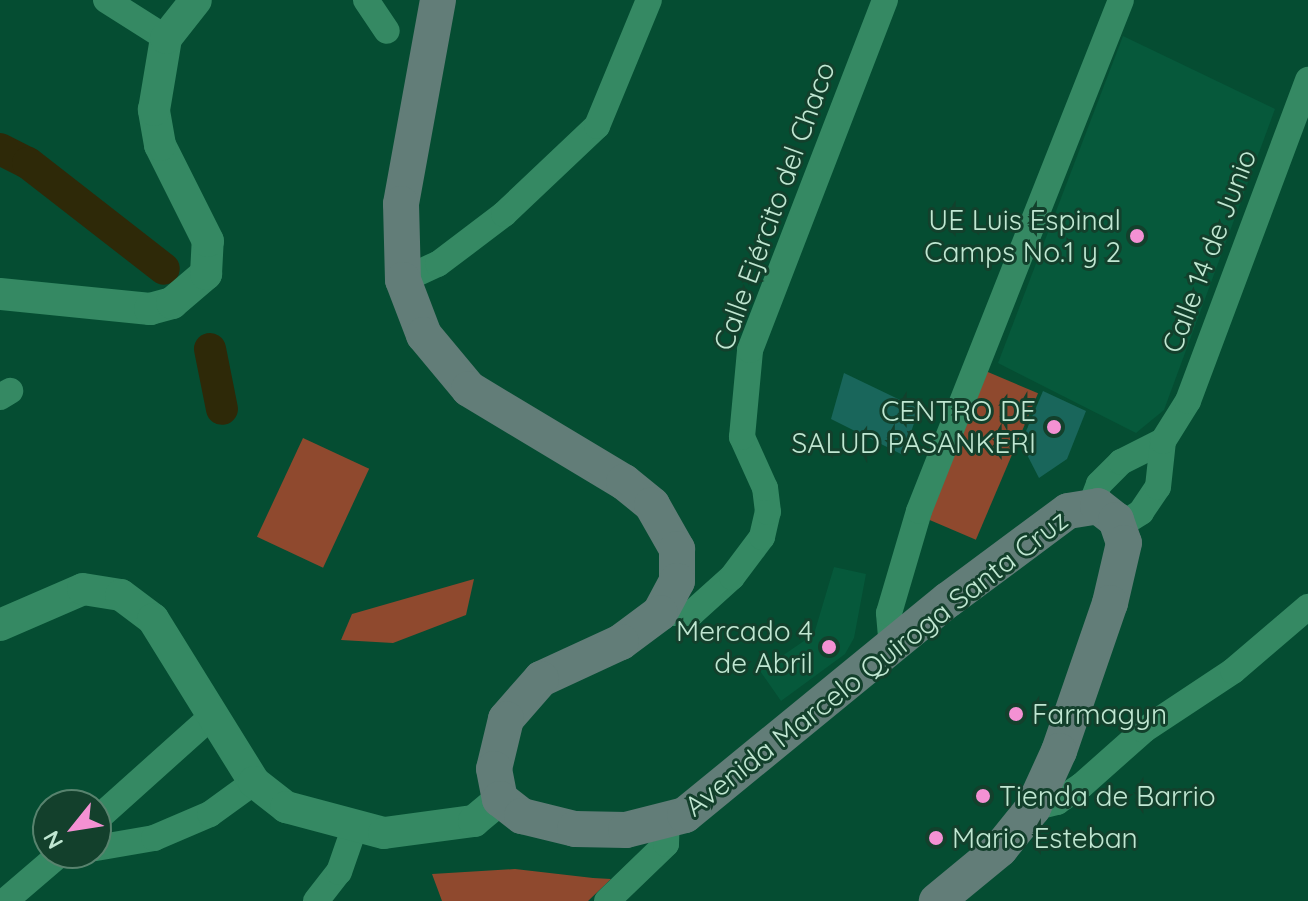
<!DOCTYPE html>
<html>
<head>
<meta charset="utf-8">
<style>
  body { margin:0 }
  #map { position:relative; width:1308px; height:901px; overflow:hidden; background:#054d32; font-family:Quicksand,sans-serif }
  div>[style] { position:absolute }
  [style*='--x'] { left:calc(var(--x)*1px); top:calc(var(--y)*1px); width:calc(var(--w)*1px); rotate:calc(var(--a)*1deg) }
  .built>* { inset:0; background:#06593b }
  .green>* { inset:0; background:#8f492e; transform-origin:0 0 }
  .canal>* { height:32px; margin:-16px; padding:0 16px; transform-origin:16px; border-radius:16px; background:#2e2908 }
  .building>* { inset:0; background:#19665b }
  .minor>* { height:26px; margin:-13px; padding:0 13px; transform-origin:13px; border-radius:13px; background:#358963 }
  .tertiary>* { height:32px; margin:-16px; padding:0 16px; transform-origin:16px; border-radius:16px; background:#358963 }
  .secondary>* { height:36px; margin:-18px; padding:0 18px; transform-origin:18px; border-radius:18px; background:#627d78 }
  .dots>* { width:22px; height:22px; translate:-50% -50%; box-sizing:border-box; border:4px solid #13402c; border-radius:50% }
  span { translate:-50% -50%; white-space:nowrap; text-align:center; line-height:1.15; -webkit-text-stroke:6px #13402c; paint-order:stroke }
  .street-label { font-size:28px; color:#c0e7d2 }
  .poi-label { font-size:28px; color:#c0e7d2 }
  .right { translate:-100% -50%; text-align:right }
  .left { translate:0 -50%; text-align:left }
  .north { position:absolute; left:32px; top:789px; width:80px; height:80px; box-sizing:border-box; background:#13402c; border:2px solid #58836e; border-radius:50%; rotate:240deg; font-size:22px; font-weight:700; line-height:32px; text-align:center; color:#c0e7d2 }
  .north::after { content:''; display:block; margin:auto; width:28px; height:36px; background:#f491d3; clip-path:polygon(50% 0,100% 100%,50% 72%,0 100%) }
</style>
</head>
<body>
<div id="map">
  <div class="built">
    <i style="clip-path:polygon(1123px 36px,1275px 109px,1164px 410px,1136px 433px,998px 363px)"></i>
    <i style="clip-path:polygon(834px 567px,866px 574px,854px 638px,845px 654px,781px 701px,760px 671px,814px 634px)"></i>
  </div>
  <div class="green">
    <i style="left:969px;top:364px;width:75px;height:159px;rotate:23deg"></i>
    <i style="left:303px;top:438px;width:73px;height:109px;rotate:25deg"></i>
    <i style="clip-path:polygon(474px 579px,466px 615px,393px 643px,341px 640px,352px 614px)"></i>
    <i style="clip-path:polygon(515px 869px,593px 878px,611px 879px,588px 901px,442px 901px,432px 874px)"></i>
  </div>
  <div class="canal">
    <i style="--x:0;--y:149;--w:31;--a:27"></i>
    <i style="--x:28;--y:163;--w:172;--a:37.9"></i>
    <i style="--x:210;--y:349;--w:61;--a:78.7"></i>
  </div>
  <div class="building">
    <i style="clip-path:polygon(844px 373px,919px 409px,903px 455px,831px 419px)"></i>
    <i style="clip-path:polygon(1043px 391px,1086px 411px,1067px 459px,1039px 478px,1021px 443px)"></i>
  </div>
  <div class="minor">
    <i style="--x:106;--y:0;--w:71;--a:32.3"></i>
    <i style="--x:366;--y:0;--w:37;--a:56"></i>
    <i style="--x:403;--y:280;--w:38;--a:-25"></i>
    <i style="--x:438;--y:264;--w:83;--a:-37.1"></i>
    <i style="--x:504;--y:214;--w:128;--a:-43.4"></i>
    <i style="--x:597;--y:126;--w:136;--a:-67.6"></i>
    <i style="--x:0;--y:397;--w:12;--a:-31"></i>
    <i style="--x:1091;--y:505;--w:22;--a:-69"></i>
    <i style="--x:1099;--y:484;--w:31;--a:-45"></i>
    <i style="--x:1121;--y:462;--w:47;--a:-26.6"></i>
    <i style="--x:1119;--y:526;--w:26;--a:-32"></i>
    <i style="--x:1141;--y:512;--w:30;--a:-56"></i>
    <i style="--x:1158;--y:487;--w:46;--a:-83.8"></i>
    <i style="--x:1163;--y:441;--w:47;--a:-58"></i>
    <i style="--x:1188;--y:401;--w:343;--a:-69.5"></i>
    <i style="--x:660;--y:613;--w:32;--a:0"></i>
    <i style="--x:692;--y:613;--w:54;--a:-42"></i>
    <i style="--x:732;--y:577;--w:50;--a:-53.1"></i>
    <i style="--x:762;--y:537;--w:26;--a:-77"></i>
    <i style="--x:768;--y:512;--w:24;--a:-97"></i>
    <i style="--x:765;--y:488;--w:56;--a:-114.3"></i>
    <i style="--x:742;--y:437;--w:87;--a:-84.7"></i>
    <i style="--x:750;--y:350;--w:375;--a:-68.9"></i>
    <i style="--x:892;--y:648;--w:35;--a:-95"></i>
    <i style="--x:889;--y:613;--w:106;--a:-73.6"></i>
    <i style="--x:919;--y:511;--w:549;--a:-68.43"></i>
    <i style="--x:1033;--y:808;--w:25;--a:-14"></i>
    <i style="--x:1057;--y:802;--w:29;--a:-34"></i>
    <i style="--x:1081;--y:786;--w:84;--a:-41.6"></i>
    <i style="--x:1144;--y:730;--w:107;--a:-33.5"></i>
    <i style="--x:1233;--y:671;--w:99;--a:-40.5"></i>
    <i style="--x:96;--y:820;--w:159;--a:-41.9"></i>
    <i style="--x:96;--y:848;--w:59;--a:-9.8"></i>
    <i style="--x:154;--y:838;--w:61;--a:-23.2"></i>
    <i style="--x:210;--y:814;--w:54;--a:-36"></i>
    <i style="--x:5;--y:901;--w:74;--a:-40.6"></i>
    <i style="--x:316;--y:901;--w:37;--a:-52"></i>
    <i style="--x:339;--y:872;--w:46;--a:-70.8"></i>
    <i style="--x:607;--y:901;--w:82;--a:-44"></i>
    <i style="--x:666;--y:844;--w:23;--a:-88"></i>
  </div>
  <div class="tertiary">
    <i style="--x:0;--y:294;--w:151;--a:5.7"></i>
    <i style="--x:150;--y:309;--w:23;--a:-15"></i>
    <i style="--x:172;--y:303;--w:45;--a:-40.5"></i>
    <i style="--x:206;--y:274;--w:33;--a:-87"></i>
    <i style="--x:208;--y:241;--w:107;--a:-116.6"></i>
    <i style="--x:160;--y:145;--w:36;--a:-100"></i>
    <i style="--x:154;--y:110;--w:73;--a:-80.5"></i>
    <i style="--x:166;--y:38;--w:48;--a:-51.7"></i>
    <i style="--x:0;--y:625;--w:90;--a:-23.4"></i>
    <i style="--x:83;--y:589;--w:38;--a:9"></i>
    <i style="--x:121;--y:595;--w:40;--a:37"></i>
    <i style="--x:153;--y:619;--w:192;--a:58.2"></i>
    <i style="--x:254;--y:782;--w:41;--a:38"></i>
    <i style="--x:286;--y:807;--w:101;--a:14.9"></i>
    <i style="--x:384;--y:833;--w:91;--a:-7.6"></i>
    <i style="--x:474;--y:821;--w:34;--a:-40"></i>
  </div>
  <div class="secondary">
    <i style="--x:438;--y:0;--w:207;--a:100.3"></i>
    <i style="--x:401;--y:204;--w:76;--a:88.5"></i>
    <i style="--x:403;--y:280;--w:59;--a:69.1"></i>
    <i style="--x:424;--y:335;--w:70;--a:50.2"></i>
    <i style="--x:469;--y:389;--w:181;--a:31"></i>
    <i style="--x:624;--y:482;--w:36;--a:39"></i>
    <i style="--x:652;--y:505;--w:51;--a:60.4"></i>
    <i style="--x:677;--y:549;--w:32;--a:90"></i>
    <i style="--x:677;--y:581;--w:36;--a:118"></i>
    <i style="--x:660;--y:613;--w:49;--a:143.4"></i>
    <i style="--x:621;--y:642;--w:88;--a:155.2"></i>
    <i style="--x:541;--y:679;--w:53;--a:131.2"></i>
    <i style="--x:506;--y:719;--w:51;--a:103.5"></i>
    <i style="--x:494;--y:769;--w:31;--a:79"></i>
    <i style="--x:500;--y:799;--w:28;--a:38"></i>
    <i style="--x:522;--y:816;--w:55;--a:13.8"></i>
    <i style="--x:575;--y:829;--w:51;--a:1.1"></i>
    <i style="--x:626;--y:830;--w:61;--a:-14.3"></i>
    <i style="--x:685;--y:815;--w:340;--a:-39.3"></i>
    <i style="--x:948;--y:600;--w:149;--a:-36.6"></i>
    <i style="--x:1068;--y:511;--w:30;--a:-9"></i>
    <i style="--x:1098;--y:506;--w:23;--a:38"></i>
    <i style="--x:1116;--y:520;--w:24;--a:71"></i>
    <i style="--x:1124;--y:543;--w:62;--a:103.1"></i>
    <i style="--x:1110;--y:603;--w:157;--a:109"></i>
    <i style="--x:1059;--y:751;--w:63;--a:114.5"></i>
    <i style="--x:1033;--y:808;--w:53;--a:128.8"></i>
    <i style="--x:1000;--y:849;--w:82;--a:140.5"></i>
  </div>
  <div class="dots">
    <i style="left:1137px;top:236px;background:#f491d3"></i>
    <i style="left:1054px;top:427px;background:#f491d3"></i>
    <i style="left:829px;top:647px;background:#f491d3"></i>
    <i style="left:1016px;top:714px;background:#f491d3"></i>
    <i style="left:983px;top:796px;background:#f491d3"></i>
    <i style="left:936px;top:838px;background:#f491d3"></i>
  </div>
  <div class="street-label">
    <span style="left:774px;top:206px;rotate:-70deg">Calle Ejército del Chaco</span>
    <span style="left:1209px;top:251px;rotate:-69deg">Calle 14 de Junio</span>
    <span style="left:876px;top:663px;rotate:-38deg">Avenida Marcelo Quiroga Santa Cruz</span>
  </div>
  <div class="poi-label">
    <span class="right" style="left:1121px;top:236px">UE Luis Espinal<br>Camps No.1 y 2</span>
    <span class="right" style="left:1036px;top:427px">CENTRO DE<br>SALUD PASANKERI</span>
    <span class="right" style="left:813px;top:647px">Mercado 4<br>de Abril</span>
    <span class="left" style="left:1032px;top:714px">Farmagyn</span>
    <span class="left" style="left:999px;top:796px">Tienda de Barrio</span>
    <span class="left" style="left:952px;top:838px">Mario Esteban</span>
  </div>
  <div class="north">N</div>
</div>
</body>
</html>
